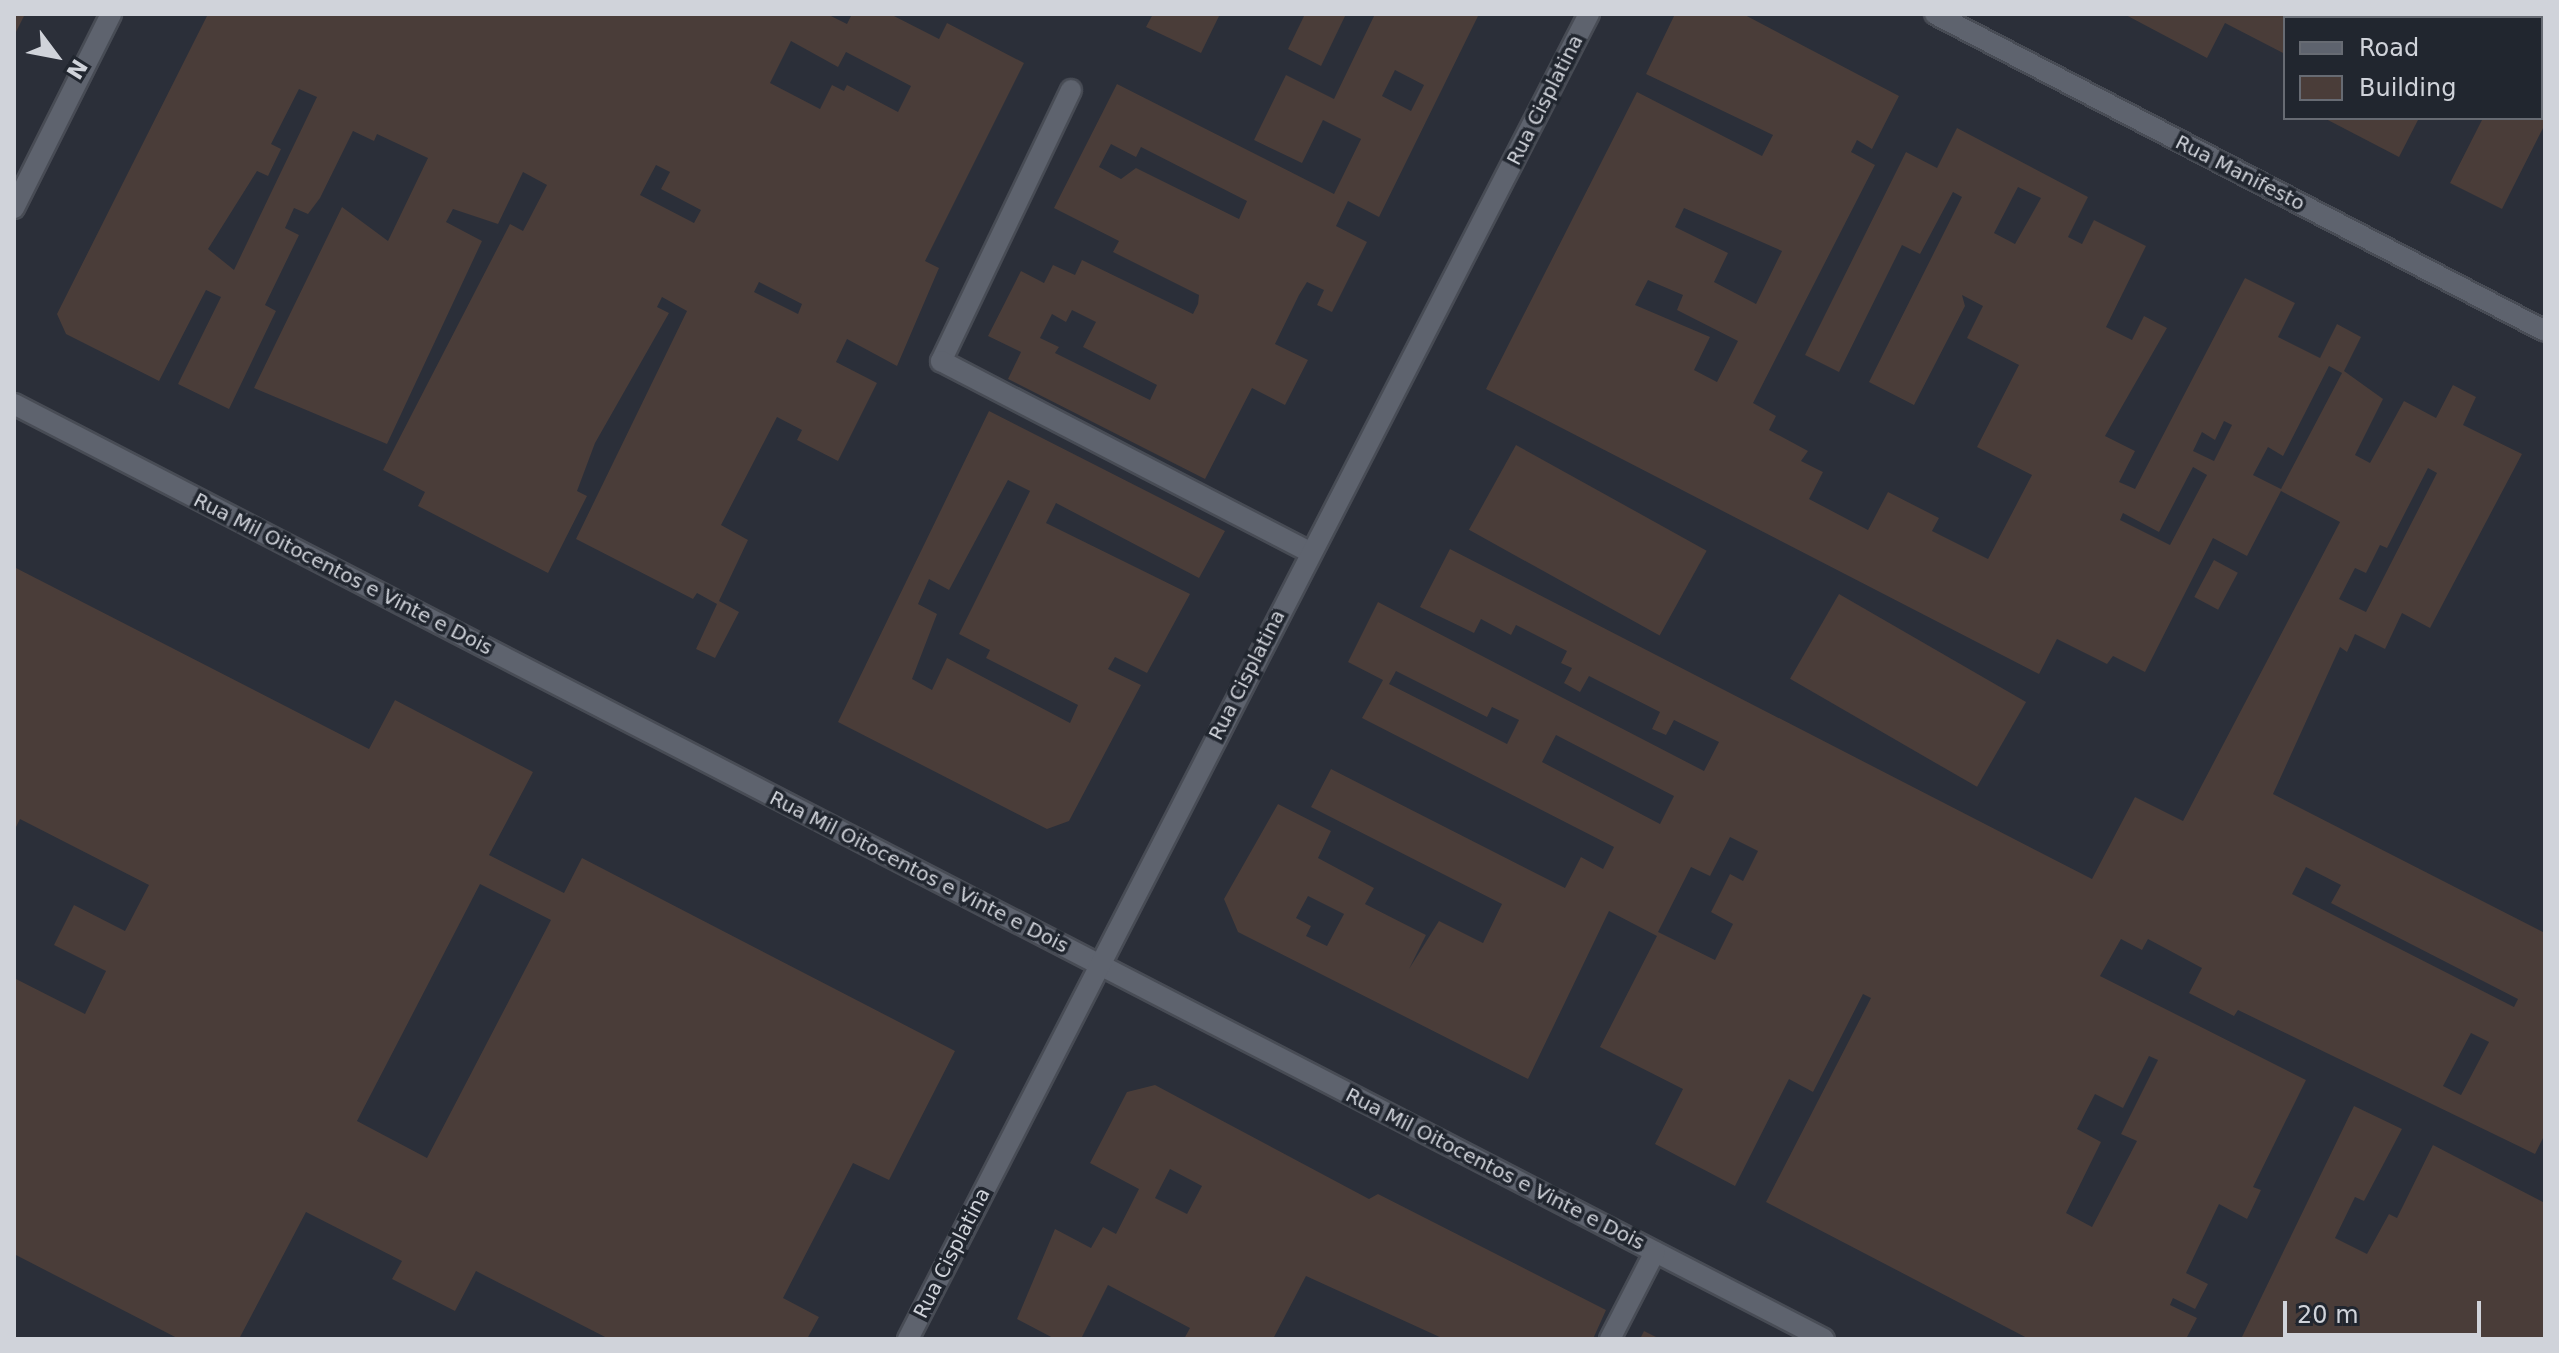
<!DOCTYPE html>
<html>
<head>
<meta charset="utf-8">
<style>
	body { margin:0 }
	#map { position:relative; width:2559px; height:1353px; overflow:hidden; background:#2b2f39; font-family:"DejaVu Sans",sans-serif }
	div>[style] { position:absolute }
	.building>* { inset:0; background:#4a3d39; transform-origin:0 0 }
	.roads { filter:drop-shadow(2px 0 #484c55) drop-shadow(-2px 0 #484c55) drop-shadow(0 2px #484c55) drop-shadow(0 -2px #484c55) }
	.street>* { height:20px; margin:-10px; padding:0 10px; transform-origin:10px; border-radius:10px; background:#5e636e }
	.secondary>* { height:20px; margin:-10px; padding:0 10px; transform-origin:10px; border-radius:10px; background:#5e636e }
	span { translate:-50% -50%; white-space:nowrap; text-align:center; line-height:1.15; -webkit-text-stroke:7px #21262f; paint-order:stroke }
	.street-label { font-size:20px; color:#d0d3da }
	.frame { position:absolute; inset:0; border:16px solid #d0d3da; pointer-events:none }
	.legend { position:absolute; left:2283px; top:16px; width:260px; height:104px; box-sizing:border-box; background:#21262f; border:2px solid #676b73; margin:0; padding:10px 14px; list-style:none; font-size:24px; color:#d0d3da }
	.legend li { display:flex; align-items:center; gap:16px; height:40px }
	.legend b { width:40px; border:2px solid #676b73 }
	.north { position:absolute; left:16px; top:16px; width:80px; height:80px; -webkit-text-stroke:6px #21262f; paint-order:stroke; rotate:122deg; font-size:22px; font-weight:700; line-height:32px; text-align:center; color:#d0d3da }
	.north::after { content:''; display:block; margin:auto; width:28px; height:36px; background:#d0d3da; clip-path:polygon(50% 0,100% 100%,50% 72%,0 100%) }
	.scale { position:absolute; left:2283px; top:1301px; width:198px; height:36px; box-sizing:border-box; border:4px solid #d0d3da; border-top:0; padding-left:10px; font-size:24px; line-height:28px; white-space:nowrap; color:#d0d3da; -webkit-text-stroke:6px #21262f; paint-order:stroke }
</style>
</head>
<body>
<div id="map">
	<div class="building">
		<div style="clip-path:polygon(14px 14px,25px 14px,14px 36px)"></div>
		<div style="clip-path:polygon(evenodd,208px 14px,827px 14px,847px 24px,852px 14px,890px 14px,939px 39px,947px 23px,1024px 63px,925px 261px,939px 268px,897px 366px,847px 339px,836px 362px,877px 383px,838px 461px,797px 440px,802px 430px,777px 417px,721px 525px,748px 540px,719px 601px,739px 612px,715px 658px,696px 649px,717px 604px,697px 593px,693px 599px,576px 539px,687px 311px,662px 297px,657px 307px,669px 313px,595px 443px,577px 491px,587px 496px,548px 573px,418px 506px,425px 492px,383px 470px,510px 224px,523px 231px,547px 185px,523px 172px,498px 224px,453px 209px,446px 222px,482px 241px,387px 444px,254px 388px,342px 207px,388px 241px,428px 158px,377px 134px,374px 141px,353px 131px,320px 198px,308px 214px,294px 208px,285px 228px,299px 235px,265px 305px,276px 311px,229px 409px,178px 384px,221px 297px,206px 290px,159px 381px,66px 334px,57px 314px,208px 14px,791px 41px,838px 67px,846px 52px,911px 86px,898px 112px,847px 85px,844px 91px,832px 85px,820px 109px,770px 83px,791px 41px,208px 14px,299px 89px,317px 97px,234px 270px,208px 249px,257px 171px,268px 176px,281px 149px,271px 144px,299px 89px,208px 14px,656px 165px,670px 172px,661px 189px,701px 210px,694px 223px,640px 195px,656px 165px,208px 14px,759px 282px,802px 304px,798px 314px,754px 292px,759px 282px)"></div>
		<div style="clip-path:polygon(1153px 14px,1220px 14px,1201px 53px,1146px 27px)"></div>
		<div style="clip-path:polygon(1305px 14px,1346px 14px,1321px 66px,1288px 49px)"></div>
		<div style="clip-path:polygon(evenodd,1375px 14px,1479px 14px,1379px 217px,1348px 201px,1336px 226px,1367px 242px,1332px 312px,1317px 305px,1324px 290px,1307px 282px,1299px 295px,1275px 344px,1308px 360px,1285px 405px,1252px 388px,1205px 479px,1008px 379px,1021px 352px,988px 336px,1021px 271px,1044px 283px,1053px 265px,1075px 275px,1082px 260px,1193px 314px,1198px 304px,1199px 295px,1113px 252px,1119px 241px,1054px 208px,1117px 84px,1334px 194px,1361px 139px,1323px 120px,1302px 163px,1254px 140px,1286px 75px,1334px 99px,1375px 14px,1395px 70px,1424px 85px,1411px 111px,1382px 96px,1395px 70px,1375px 14px,1111px 144px,1136px 157px,1141px 147px,1247px 201px,1239px 219px,1136px 168px,1121px 179px,1099px 167px,1111px 144px,1375px 14px,1072px 310px,1096px 322px,1083px 347px,1157px 385px,1150px 400px,1055px 353px,1059px 347px,1040px 338px,1052px 314px,1066px 322px,1072px 310px)"></div>
		<div style="clip-path:polygon(evenodd,1675px 14px,1743px 14px,1899px 96px,1872px 149px,1857px 140px,1851px 152px,1875px 165px,1753px 403px,1776px 416px,1769px 430px,1808px 451px,1801px 461px,1823px 472px,1809px 499px,1868px 530px,1888px 492px,1939px 518px,1932px 531px,1988px 559px,2032px 475px,1977px 447px,2019px 365px,1967px 338px,1983px 306px,1962px 295px,1965px 306px,1914px 405px,1869px 382px,1962px 197px,1953px 192px,1920px 254px,1902px 245px,1839px 372px,1805px 355px,1906px 152px,1937px 168px,1957px 128px,2088px 197px,2068px 237px,2082px 244px,2094px 220px,2146px 246px,2106px 327px,2132px 340px,2144px 316px,2167px 328px,2105px 436px,2135px 451px,2119px 482px,2135px 489px,2245px 278px,2295px 303px,2278px 337px,2320px 358px,2337px 324px,2361px 337px,2344px 371px,2383px 399px,2355px 455px,2370px 463px,2404px 401px,2436px 418px,2453px 385px,2476px 397px,2463px 425px,2522px 454px,2430px 628px,2402px 613px,2385px 649px,2355px 634px,2347px 652px,2340px 647px,2273px 794px,2545px 933px,2545px 1134px,2535px 1154px,2238px 1010px,2234px 1016px,2189px 993px,2202px 968px,2148px 939px,2142px 950px,2121px 939px,2100px 976px,2306px 1080px,2253px 1187px,2261px 1190px,2247px 1219px,2219px 1204px,2186px 1273px,2208px 1284px,2195px 1309px,2173px 1298px,2170px 1305px,2197px 1318px,2186px 1339px,2029px 1339px,1766px 1202px,1871px 998px,1863px 994px,1813px 1092px,1789px 1079px,1735px 1186px,1655px 1144px,1683px 1089px,1600px 1047px,1657px 936px,1609px 911px,1528px 1079px,1238px 932px,1224px 899px,1278px 804px,1331px 831px,1318px 858px,1374px 888px,1365px 904px,1426px 935px,1409px 969px,1439px 921px,1483px 943px,1502px 904px,1311px 807px,1331px 769px,1565px 888px,1581px 857px,1603px 869px,1614px 847px,1362px 718px,1383px 680px,1348px 662px,1378px 602px,1704px 771px,1719px 742px,1674px 720px,1666px 735px,1652px 729px,1660px 712px,1589px 676px,1580px 692px,1564px 683px,1572px 668px,1561px 663px,1567px 651px,1516px 625px,1511px 635px,1481px 619px,1474px 633px,1420px 607px,1450px 549px,2092px 879px,2135px 797px,2183px 821px,2340px 522px,2281px 491px,2247px 556px,2213px 538px,2145px 672px,2113px 656px,2107px 664px,2057px 639px,2039px 674px,1486px 389px,1637px 92px,1762px 156px,1773px 135px,1646px 74px,1675px 14px,2018px 187px,2041px 198px,2015px 244px,1994px 233px,2018px 187px,1675px 14px,1684px 208px,1782px 251px,1756px 304px,1714px 282px,1728px 253px,1675px 227px,1684px 208px,1675px 14px,1648px 280px,1683px 295px,1677px 310px,1738px 341px,1717px 382px,1694px 370px,1710px 337px,1635px 305px,1648px 280px,1675px 14px,2329px 366px,2342px 373px,2281px 489px,2253px 475px,2268px 447px,2283px 456px,2329px 366px,1675px 14px,2224px 421px,2232px 425px,2214px 461px,2193px 451px,2202px 432px,2215px 440px,2224px 421px,1675px 14px,2193px 467px,2207px 475px,2170px 545px,2120px 520px,2123px 513px,2159px 532px,2193px 467px,1675px 14px,2428px 468px,2437px 473px,2366px 612px,2339px 599px,2355px 568px,2366px 573px,2380px 545px,2387px 548px,2428px 468px,1675px 14px,1396px 671px,1487px 717px,1492px 707px,1519px 720px,1507px 744px,1389px 684px,1396px 671px,1675px 14px,1556px 735px,1674px 796px,1660px 824px,1542px 762px,1556px 735px,1675px 14px,1730px 837px,1758px 851px,1743px 881px,1730px 874px,1711px 912px,1733px 924px,1715px 960px,1658px 932px,1691px 867px,1710px 876px,1730px 837px,1675px 14px,2306px 867px,2341px 885px,2331px 903px,2518px 999px,2514px 1007px,2292px 894px,2306px 867px,1675px 14px,1308px 896px,1344px 914px,1327px 946px,1306px 936px,1311px 926px,1296px 918px,1308px 896px,1675px 14px,2471px 1033px,2489px 1042px,2461px 1095px,2443px 1086px,2471px 1033px,1675px 14px,2149px 1056px,2158px 1060px,2121px 1134px,2137px 1141px,2092px 1227px,2066px 1213px,2101px 1142px,2077px 1129px,2095px 1094px,2123px 1108px,2149px 1056px)"></div>
		<div style="clip-path:polygon(2124px 14px,2322px 14px,2285px 18px,2285px 54px,2225px 23px,2207px 58px)"></div>
		<div style="clip-path:polygon(2387px 14px,2491px 14px,2385px 18px)"></div>
		<div style="clip-path:polygon(2536px 14px,2545px 14px,2541px 68px,2541px 18px)"></div>
		<div style="clip-path:polygon(2541px 79px,2545px 124px,2502px 209px,2450px 183px,2483px 118px,2541px 118px)"></div>
		<div style="clip-path:polygon(2324px 118px,2419px 118px,2399px 157px)"></div>
		<div style="clip-path:polygon(evenodd,989px 411px,1225px 531px,1199px 578px,1056px 503px,1046px 523px,1190px 594px,1147px 673px,1115px 657px,1108px 669px,1141px 685px,1069px 821px,1047px 829px,838px 722px,989px 411px,1008px 480px,1030px 491px,959px 634px,990px 650px,986px 658px,1078px 705px,1070px 723px,947px 658px,932px 690px,912px 679px,937px 614px,918px 604px,929px 579px,949px 590px,1008px 480px)"></div>
		<div style="left:1516px;top:445px;width:218px;height:97px;rotate:29deg"></div>
		<div style="left:2214px;top:560px;width:27px;height:42px;rotate:28deg"></div>
		<div style="clip-path:polygon(evenodd,14px 567px,369px 749px,395px 700px,533px 772px,489px 855px,564px 893px,582px 858px,955px 1051px,889px 1180px,853px 1163px,783px 1298px,819px 1317px,807px 1339px,609px 1339px,476px 1271px,455px 1311px,392px 1279px,402px 1261px,306px 1212px,239px 1339px,179px 1339px,14px 1254px,14px 978px,85px 1014px,106px 971px,54px 945px,74px 905px,125px 931px,149px 885px,20px 819px,14px 831px,14px 567px,480px 884px,551px 920px,427px 1158px,357px 1121px,480px 884px)"></div>
		<div style="left:1839px;top:594px;width:216px;height:98px;rotate:30deg"></div>
		<div style="clip-path:polygon(evenodd,1155px 1085px,1369px 1199px,1378px 1194px,1606px 1310px,1593px 1339px,1444px 1339px,1306px 1276px,1273px 1339px,1184px 1339px,1190px 1328px,1108px 1285px,1081px 1339px,1055px 1339px,1017px 1319px,1055px 1229px,1091px 1248px,1103px 1227px,1116px 1234px,1139px 1189px,1090px 1163px,1127px 1092px,1155px 1085px,1170px 1169px,1202px 1186px,1187px 1214px,1155px 1198px,1170px 1169px)"></div>
		<div style="clip-path:polygon(2354px 1106px,2402px 1129px,2364px 1201px,2355px 1197px,2335px 1238px,2367px 1254px,2389px 1214px,2397px 1218px,2433px 1145px,2545px 1203px,2545px 1339px,2241px 1339px)"></div>
		<div style="clip-path:polygon(1644px 1331px,1660px 1339px,1640px 1339px)"></div>
	</div>
	<div class="roads">
		<div class="street">
			<div style="left:1071px;top:90px;width:301px;rotate:115.6deg"></div>
			<div style="left:941px;top:361px;width:416px;rotate:27.4deg"></div>
			<div style="left:14px;top:404px;width:2037px;rotate:27.32deg"></div>
			<div style="left:908px;top:1339px;width:1490px;rotate:-62.8deg"></div>
			<div style="left:1610px;top:1339px;width:98px;rotate:-62.7deg"></div>
		</div>
		<div class="secondary">
			<div style="left:1935px;top:14px;width:687px;rotate:27.46deg"></div>
			<div style="left:14px;top:208px;width:217px;rotate:-63.4deg"></div>
		</div>
	</div>
	<div class="street-label">
		<span style="left:1545px;top:100px;rotate:-63deg">Rua Cisplatina</span>
		<span style="left:2240px;top:173px;rotate:27deg">Rua Manifesto</span>
		<span style="left:343px;top:574px;rotate:27deg">Rua Mil Oitocentos e Vinte e Dois</span>
		<span style="left:1247px;top:675px;rotate:-63deg">Rua Cisplatina</span>
		<span style="left:919px;top:872px;rotate:27deg">Rua Mil Oitocentos e Vinte e Dois</span>
		<span style="left:1495px;top:1169px;rotate:27deg">Rua Mil Oitocentos e Vinte e Dois</span>
		<span style="left:952px;top:1253px;rotate:-63deg">Rua Cisplatina</span>
	</div>
	<div class="frame"></div>
	<ul class="legend">
	<li><b style="height:10px;background:#5e636e"></b>Road</li>
	<li><b style="height:22px;background:#4a3d39"></b>Building</li>
	</ul>
	<div class="north">N</div>
	<div class="scale">20 m</div>
</div>
</body>
</html>
